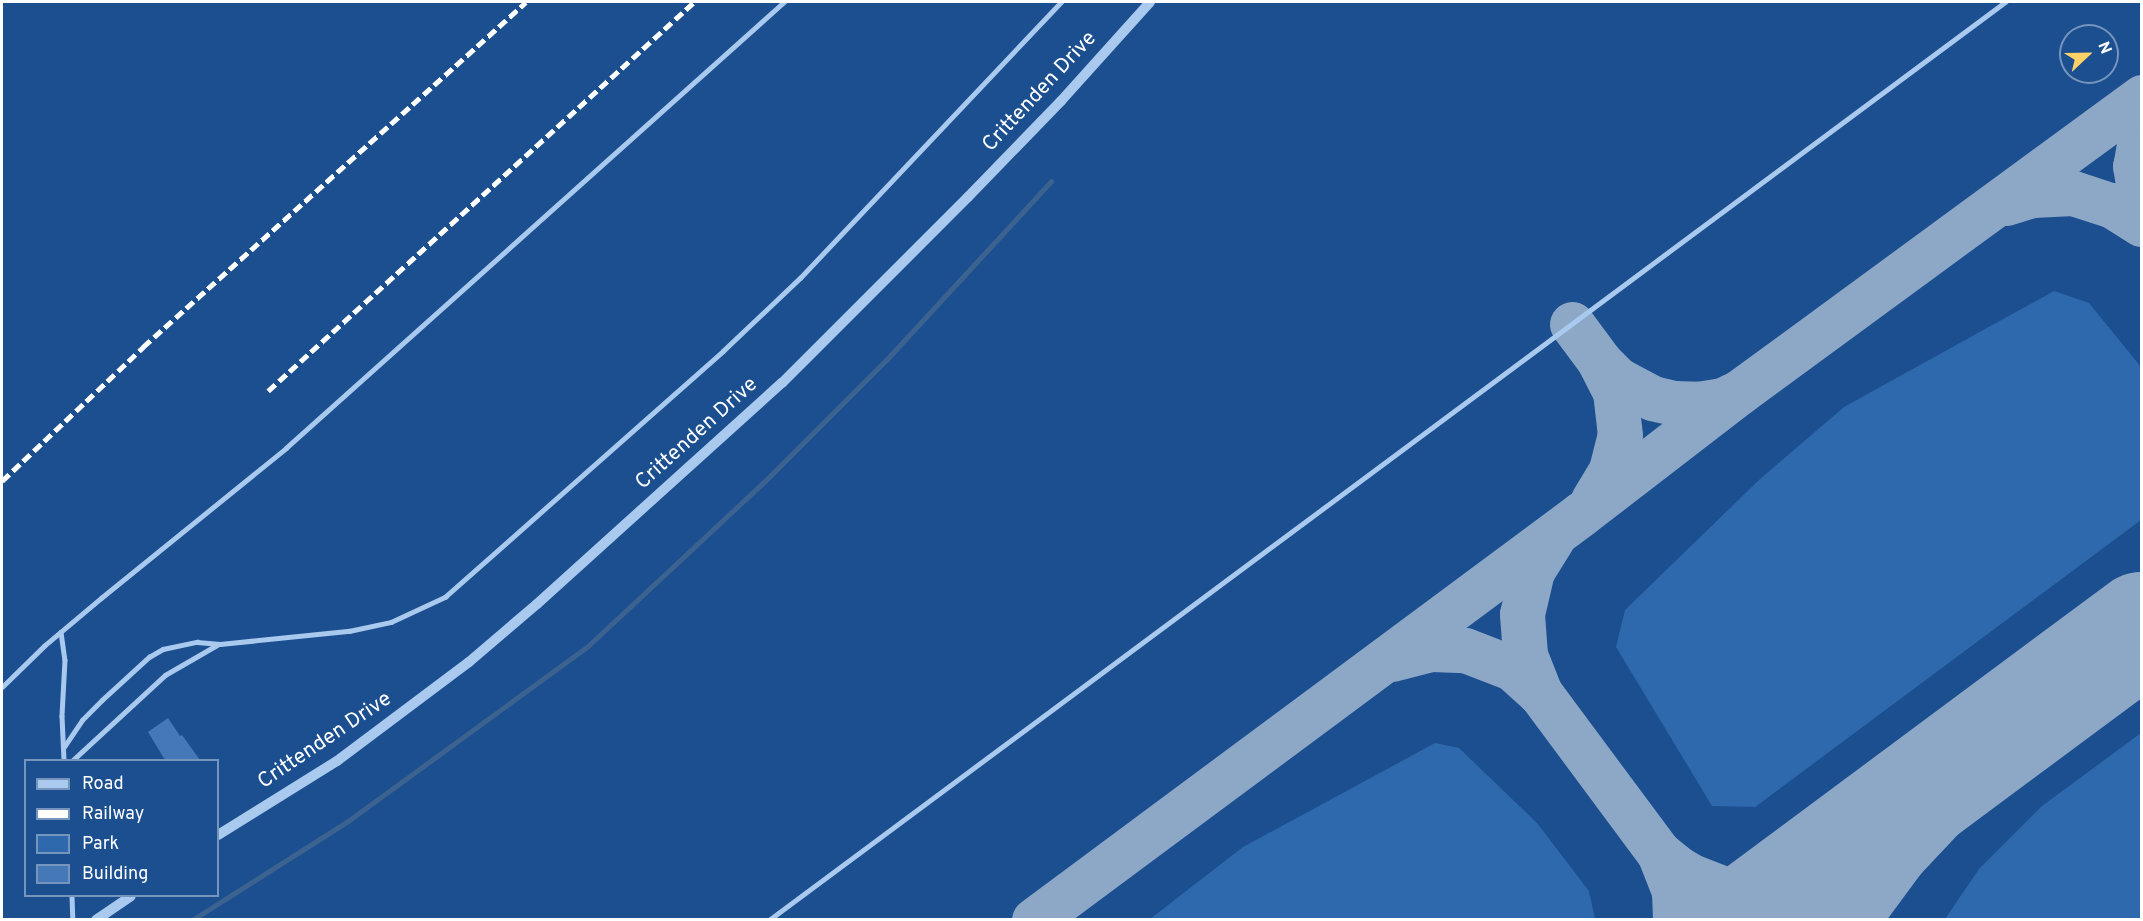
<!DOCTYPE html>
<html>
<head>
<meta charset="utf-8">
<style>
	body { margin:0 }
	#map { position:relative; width:2143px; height:921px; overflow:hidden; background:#1b4f8f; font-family:Overpass,sans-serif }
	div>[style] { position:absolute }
	.green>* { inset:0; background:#2e69ad }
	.stream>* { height:5px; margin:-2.5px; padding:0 2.5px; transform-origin:2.5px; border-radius:2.5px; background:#3c6290 }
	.taxiway>* { height:45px; margin:-22.5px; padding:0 22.5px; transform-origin:22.5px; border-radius:22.5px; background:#8da7c7 }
	.runway>* { height:112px; margin:-56px; padding:0 56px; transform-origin:56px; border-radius:56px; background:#8da7c7 }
	.building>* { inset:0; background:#4478b7 }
	.service>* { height:4.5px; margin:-2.25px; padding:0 2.25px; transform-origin:2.25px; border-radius:2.25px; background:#a9c9ee }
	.tertiary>* { height:10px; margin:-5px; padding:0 5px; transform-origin:5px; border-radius:5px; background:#a9c9ee }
	.rail>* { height:4.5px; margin-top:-2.25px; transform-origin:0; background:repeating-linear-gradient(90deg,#fff 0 10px,transparent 0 14.5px) }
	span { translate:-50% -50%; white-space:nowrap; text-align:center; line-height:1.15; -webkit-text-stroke:6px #1b4f8f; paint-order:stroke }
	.street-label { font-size:21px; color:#fff }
	.frame { position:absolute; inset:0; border:3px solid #fff; pointer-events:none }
	.legend { position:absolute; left:24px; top:759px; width:195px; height:138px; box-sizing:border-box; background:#1b4f8f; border:2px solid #7695bc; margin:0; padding:8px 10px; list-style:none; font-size:18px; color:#fff }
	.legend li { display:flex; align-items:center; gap:12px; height:30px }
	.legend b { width:30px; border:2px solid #7695bc }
	.north { position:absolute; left:2059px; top:24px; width:60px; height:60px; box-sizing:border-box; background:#1b4f8f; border:2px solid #7695bc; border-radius:50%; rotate:68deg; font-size:16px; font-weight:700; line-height:24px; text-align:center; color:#fff }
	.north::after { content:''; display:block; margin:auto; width:21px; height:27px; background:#ffd166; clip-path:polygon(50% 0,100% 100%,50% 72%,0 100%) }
</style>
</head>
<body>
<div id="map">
	<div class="green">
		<div style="clip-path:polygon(2054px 291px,2089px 303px,2141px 367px,2141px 520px,1755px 807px,1712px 806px,1616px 647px,1625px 610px,1760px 479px,1844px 407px)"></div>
		<div style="clip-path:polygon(2141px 733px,2141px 919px,1945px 919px,1979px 869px,2042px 806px)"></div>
		<div style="clip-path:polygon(1435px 743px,1459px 748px,1537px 823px,1589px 891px,1595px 919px,1150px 919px,1243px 847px)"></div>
	</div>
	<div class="stream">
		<div style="left:192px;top:920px;width:185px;rotate:-32.4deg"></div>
		<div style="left:348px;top:821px;width:298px;rotate:-36.1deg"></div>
		<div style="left:589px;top:645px;width:249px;rotate:-43deg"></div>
		<div style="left:771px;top:475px;width:164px;rotate:-45deg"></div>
		<div style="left:887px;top:359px;width:242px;rotate:-47.3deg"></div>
	</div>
	<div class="taxiway">
		<div style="left:2142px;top:128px;width:39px;rotate:100deg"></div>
		<div style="left:2135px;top:166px;width:42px;rotate:80.3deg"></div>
		<div style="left:2006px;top:203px;width:27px;rotate:-17deg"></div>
		<div style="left:2032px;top:195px;width:41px;rotate:-2.8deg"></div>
		<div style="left:2073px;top:193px;width:40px;rotate:18deg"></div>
		<div style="left:2111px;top:205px;width:36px;rotate:32deg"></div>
		<div style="left:1572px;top:324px;width:49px;rotate:53.4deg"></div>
		<div style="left:1601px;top:363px;width:23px;rotate:45deg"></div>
		<div style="left:1617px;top:379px;width:40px;rotate:28deg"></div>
		<div style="left:1652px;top:398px;width:23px;rotate:13deg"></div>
		<div style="left:1674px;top:403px;width:24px;rotate:2deg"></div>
		<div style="left:1698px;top:404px;width:25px;rotate:-9deg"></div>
		<div style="left:1723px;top:400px;width:11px;rotate:-27deg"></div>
		<div style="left:1593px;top:500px;width:35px;rotate:-59deg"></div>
		<div style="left:1611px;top:470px;width:36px;rotate:-76deg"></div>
		<div style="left:1620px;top:435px;width:43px;rotate:-96.6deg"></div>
		<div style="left:1615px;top:392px;width:34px;rotate:-117deg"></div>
		<div style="left:1392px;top:659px;width:40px;rotate:-14.4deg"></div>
		<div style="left:1431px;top:649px;width:34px;rotate:2deg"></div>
		<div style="left:1465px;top:650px;width:50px;rotate:21deg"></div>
		<div style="left:1512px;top:668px;width:38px;rotate:42deg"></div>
		<div style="left:1540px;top:693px;width:41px;rotate:-111.5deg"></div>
		<div style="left:1525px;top:655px;width:41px;rotate:-94.2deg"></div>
		<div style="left:1522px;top:614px;width:44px;rotate:-76.9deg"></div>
		<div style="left:1532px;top:571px;width:38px;rotate:-58deg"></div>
		<div style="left:1540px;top:693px;width:199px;rotate:53.4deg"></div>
		<div style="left:1659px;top:853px;width:22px;rotate:39deg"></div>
		<div style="left:1676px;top:867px;width:17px;rotate:31deg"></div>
		<div style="left:1691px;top:876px;width:36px;rotate:21deg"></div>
		<div style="left:1725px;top:889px;width:40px;rotate:-1.4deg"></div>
		<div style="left:1765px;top:888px;width:28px;rotate:-13deg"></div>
		<div style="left:1792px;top:882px;width:23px;rotate:-25deg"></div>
		<div style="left:1659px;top:853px;width:41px;rotate:68.5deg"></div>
		<div style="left:1674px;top:891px;width:29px;rotate:88deg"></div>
		<div style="left:1034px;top:920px;width:681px;rotate:-36.58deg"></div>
		<div style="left:1581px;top:514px;width:198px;rotate:-37.6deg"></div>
		<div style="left:1738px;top:393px;width:501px;rotate:-36.23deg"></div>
		<div style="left:1858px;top:920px;width:76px;rotate:-53.6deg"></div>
		<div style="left:1903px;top:859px;width:117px;rotate:-46.7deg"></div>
		<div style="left:1983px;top:774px;width:70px;rotate:-42.1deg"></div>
		<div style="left:2035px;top:727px;width:137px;rotate:-38.8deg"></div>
	</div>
	<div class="runway">
		<div style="left:1749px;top:920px;width:490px;rotate:-36.6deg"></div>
	</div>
	<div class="building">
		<div style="clip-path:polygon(168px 718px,180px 736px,182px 735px,200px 760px,165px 760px,148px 732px)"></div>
	</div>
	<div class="service">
		<div style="left:61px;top:632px;width:28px;rotate:82deg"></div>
		<div style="left:65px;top:660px;width:56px;rotate:93.1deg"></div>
		<div style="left:62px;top:716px;width:44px;rotate:87.4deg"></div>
		<div style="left:2px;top:687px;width:59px;rotate:-44.3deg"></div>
		<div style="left:44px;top:646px;width:75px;rotate:-40.1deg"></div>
		<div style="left:101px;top:598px;width:238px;rotate:-39deg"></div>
		<div style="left:286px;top:448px;width:669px;rotate:-41.85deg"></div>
		<div style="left:64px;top:747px;width:32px;rotate:-56deg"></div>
		<div style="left:82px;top:720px;width:28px;rotate:-45deg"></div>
		<div style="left:102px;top:700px;width:64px;rotate:-42.5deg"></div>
		<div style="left:149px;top:657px;width:16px;rotate:-30deg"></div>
		<div style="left:163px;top:649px;width:35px;rotate:-12deg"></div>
		<div style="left:197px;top:642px;width:23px;rotate:5deg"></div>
		<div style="left:220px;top:644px;width:130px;rotate:-5.8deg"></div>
		<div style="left:349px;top:631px;width:43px;rotate:-12.1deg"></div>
		<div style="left:391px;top:622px;width:60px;rotate:-24.8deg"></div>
		<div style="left:445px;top:597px;width:371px;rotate:-41.5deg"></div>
		<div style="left:723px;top:351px;width:106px;rotate:-43.5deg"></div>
		<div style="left:800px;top:278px;width:380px;rotate:-46.6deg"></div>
		<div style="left:73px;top:760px;width:125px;rotate:-42.7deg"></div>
		<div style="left:165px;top:675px;width:60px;rotate:-30deg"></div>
		<div style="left:72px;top:896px;width:24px;rotate:88deg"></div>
		<div style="left:769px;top:920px;width:1540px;rotate:-36.6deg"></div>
	</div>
	<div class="tertiary">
		<div style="left:218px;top:835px;width:140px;rotate:-31.9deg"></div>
		<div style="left:337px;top:761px;width:165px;rotate:-36.9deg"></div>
		<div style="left:469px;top:662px;width:89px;rotate:-40.5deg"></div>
		<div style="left:537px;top:604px;width:330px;rotate:-42.1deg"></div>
		<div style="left:782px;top:383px;width:263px;rotate:-45deg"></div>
		<div style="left:968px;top:197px;width:134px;rotate:-45.9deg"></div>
		<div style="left:1061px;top:101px;width:133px;rotate:-48deg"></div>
		<div style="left:96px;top:920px;width:42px;rotate:-34.4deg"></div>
	</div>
	<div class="rail">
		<div style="left:268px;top:391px;width:577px;rotate:-42.4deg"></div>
		<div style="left:2px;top:481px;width:195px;rotate:-43.5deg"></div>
		<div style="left:143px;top:347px;width:515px;rotate:-42.01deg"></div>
	</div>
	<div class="street-label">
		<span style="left:1040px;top:92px;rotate:-47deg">Crittenden Drive</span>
		<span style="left:697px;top:434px;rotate:-42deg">Crittenden Drive</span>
		<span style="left:325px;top:741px;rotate:-34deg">Crittenden Drive</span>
	</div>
	<div class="frame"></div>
	<ul class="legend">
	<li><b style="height:8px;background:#a9c9ee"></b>Road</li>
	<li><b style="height:8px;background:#fff"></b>Railway</li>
	<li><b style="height:16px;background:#2e69ad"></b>Park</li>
	<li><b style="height:16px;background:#4478b7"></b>Building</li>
	</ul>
	<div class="north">N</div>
</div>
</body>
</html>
